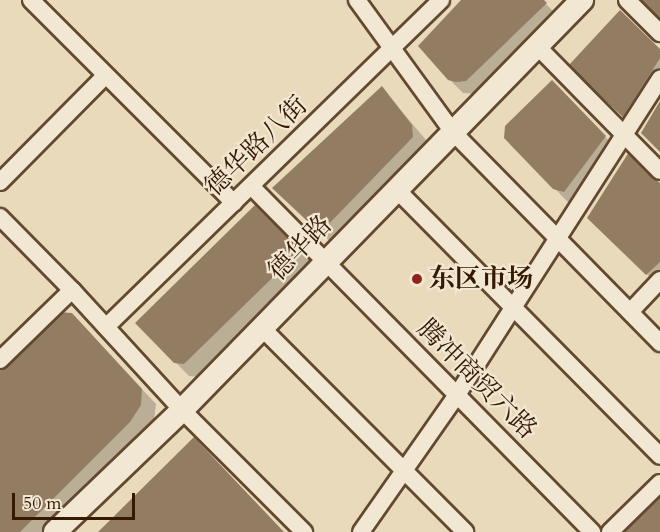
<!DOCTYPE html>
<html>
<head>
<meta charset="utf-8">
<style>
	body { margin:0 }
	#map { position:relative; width:660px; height:532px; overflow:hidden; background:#eadabc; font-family:Cardo,"Noto Serif SC",serif }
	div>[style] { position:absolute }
	.shadow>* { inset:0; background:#0003 }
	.building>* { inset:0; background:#937d62 }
	.roads { filter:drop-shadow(2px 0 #62492f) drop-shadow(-2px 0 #62492f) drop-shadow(0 2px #62492f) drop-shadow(0 -2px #62492f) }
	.street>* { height:16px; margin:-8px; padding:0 8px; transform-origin:8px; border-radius:8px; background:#f1e7d3 }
	.secondary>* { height:22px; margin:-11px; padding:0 11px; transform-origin:11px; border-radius:11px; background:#f1e7d3 }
	.dots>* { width:16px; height:16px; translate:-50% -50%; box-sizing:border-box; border:3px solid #f1e7d3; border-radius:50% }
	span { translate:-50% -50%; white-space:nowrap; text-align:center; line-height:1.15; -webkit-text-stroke:4.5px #f1e7d3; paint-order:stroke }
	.street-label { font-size:26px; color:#351900 }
	.poi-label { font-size:26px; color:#351900; font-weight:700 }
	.left { translate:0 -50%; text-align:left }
	.scale { position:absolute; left:12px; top:493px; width:123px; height:27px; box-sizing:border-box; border:3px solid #351900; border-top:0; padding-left:8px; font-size:18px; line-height:21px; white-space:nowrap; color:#351900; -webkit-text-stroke:4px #f1e7d3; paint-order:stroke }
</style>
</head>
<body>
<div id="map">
	<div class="shadow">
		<div style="clip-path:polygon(463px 0,542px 0,560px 18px,480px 94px,463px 93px,449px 79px)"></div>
		<div style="clip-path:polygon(660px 51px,660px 94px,638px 130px,584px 79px)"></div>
		<div style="clip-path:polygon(552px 82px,619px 151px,578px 206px,568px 202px,554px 188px)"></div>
		<div style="clip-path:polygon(382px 88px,426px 140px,426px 151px,335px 246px,288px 202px)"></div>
		<div style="clip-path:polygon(660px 185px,660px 287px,603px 231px)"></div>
		<div style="clip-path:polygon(258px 204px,315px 263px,199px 377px,189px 376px,137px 323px)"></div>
		<div style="clip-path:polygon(85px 329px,156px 404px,154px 419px,143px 436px,47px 532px,0 532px,0 371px)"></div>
	</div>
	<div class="building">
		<div style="clip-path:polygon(461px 0,544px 0,547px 3px,466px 81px,456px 82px,448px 80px,418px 46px)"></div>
		<div style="clip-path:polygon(641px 0,660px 0,660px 19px)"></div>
		<div style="clip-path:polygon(620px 10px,660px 49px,660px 58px,623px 117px,568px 66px)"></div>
		<div style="clip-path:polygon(552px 80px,606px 136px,564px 192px,553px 189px,504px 138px,505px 126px)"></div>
		<div style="clip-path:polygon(382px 86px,412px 125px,413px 137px,320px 233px,272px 188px)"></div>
		<div style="clip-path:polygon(660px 101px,660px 152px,641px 133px)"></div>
		<div style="clip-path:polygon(629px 152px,660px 183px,660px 262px,646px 275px,587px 218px)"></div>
		<div style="clip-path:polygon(258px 202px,303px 248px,184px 364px,174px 363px,135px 323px)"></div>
		<div style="clip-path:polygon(59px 312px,72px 313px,142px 389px,141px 405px,130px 422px,20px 532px,0 532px,0 369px)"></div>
		<div style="clip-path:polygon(194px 437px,284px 532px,98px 532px)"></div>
		<div style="clip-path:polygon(660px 494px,660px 532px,621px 532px)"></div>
	</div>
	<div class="roads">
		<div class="street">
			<div style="left:31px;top:0;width:287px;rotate:45deg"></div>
			<div style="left:357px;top:0;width:163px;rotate:54deg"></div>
			<div style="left:453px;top:132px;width:296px;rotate:45.5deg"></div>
			<div style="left:627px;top:0;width:47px;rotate:45deg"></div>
			<div style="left:537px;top:46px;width:175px;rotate:45.5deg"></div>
			<div style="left:0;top:182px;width:149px;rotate:-45.3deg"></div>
			<div style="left:251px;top:186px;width:486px;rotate:45.4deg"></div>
			<div style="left:397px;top:190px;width:374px;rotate:45.3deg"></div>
			<div style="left:0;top:217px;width:103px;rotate:45.4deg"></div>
			<div style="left:72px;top:290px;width:163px;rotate:47.5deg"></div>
			<div style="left:182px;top:410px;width:173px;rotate:45deg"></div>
			<div style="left:630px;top:312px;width:44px;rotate:-46.8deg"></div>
			<div style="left:106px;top:327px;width:468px;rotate:-44.3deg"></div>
			<div style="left:262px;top:328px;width:288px;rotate:45.1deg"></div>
			<div style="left:0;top:360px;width:100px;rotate:-44.2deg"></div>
			<div style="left:361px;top:532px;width:167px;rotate:-55deg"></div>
			<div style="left:457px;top:395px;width:376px;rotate:-57.3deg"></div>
			<div style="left:610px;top:532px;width:70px;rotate:-44.4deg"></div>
		</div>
		<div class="secondary">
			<div style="left:55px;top:532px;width:176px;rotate:-43.8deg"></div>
			<div style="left:182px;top:410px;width:573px;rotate:-45.71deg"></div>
		</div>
	</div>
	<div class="dots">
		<div style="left:417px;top:279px;background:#8f2418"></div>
	</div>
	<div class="street-label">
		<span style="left:256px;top:146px;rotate:-44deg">德华路八街</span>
		<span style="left:300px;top:248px;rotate:-46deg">德华路</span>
		<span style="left:477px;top:379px;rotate:45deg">腾冲商贸六路</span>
	</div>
	<div class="poi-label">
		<span class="left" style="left:429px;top:279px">东区市场</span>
	</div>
	<div class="scale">50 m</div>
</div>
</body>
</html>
